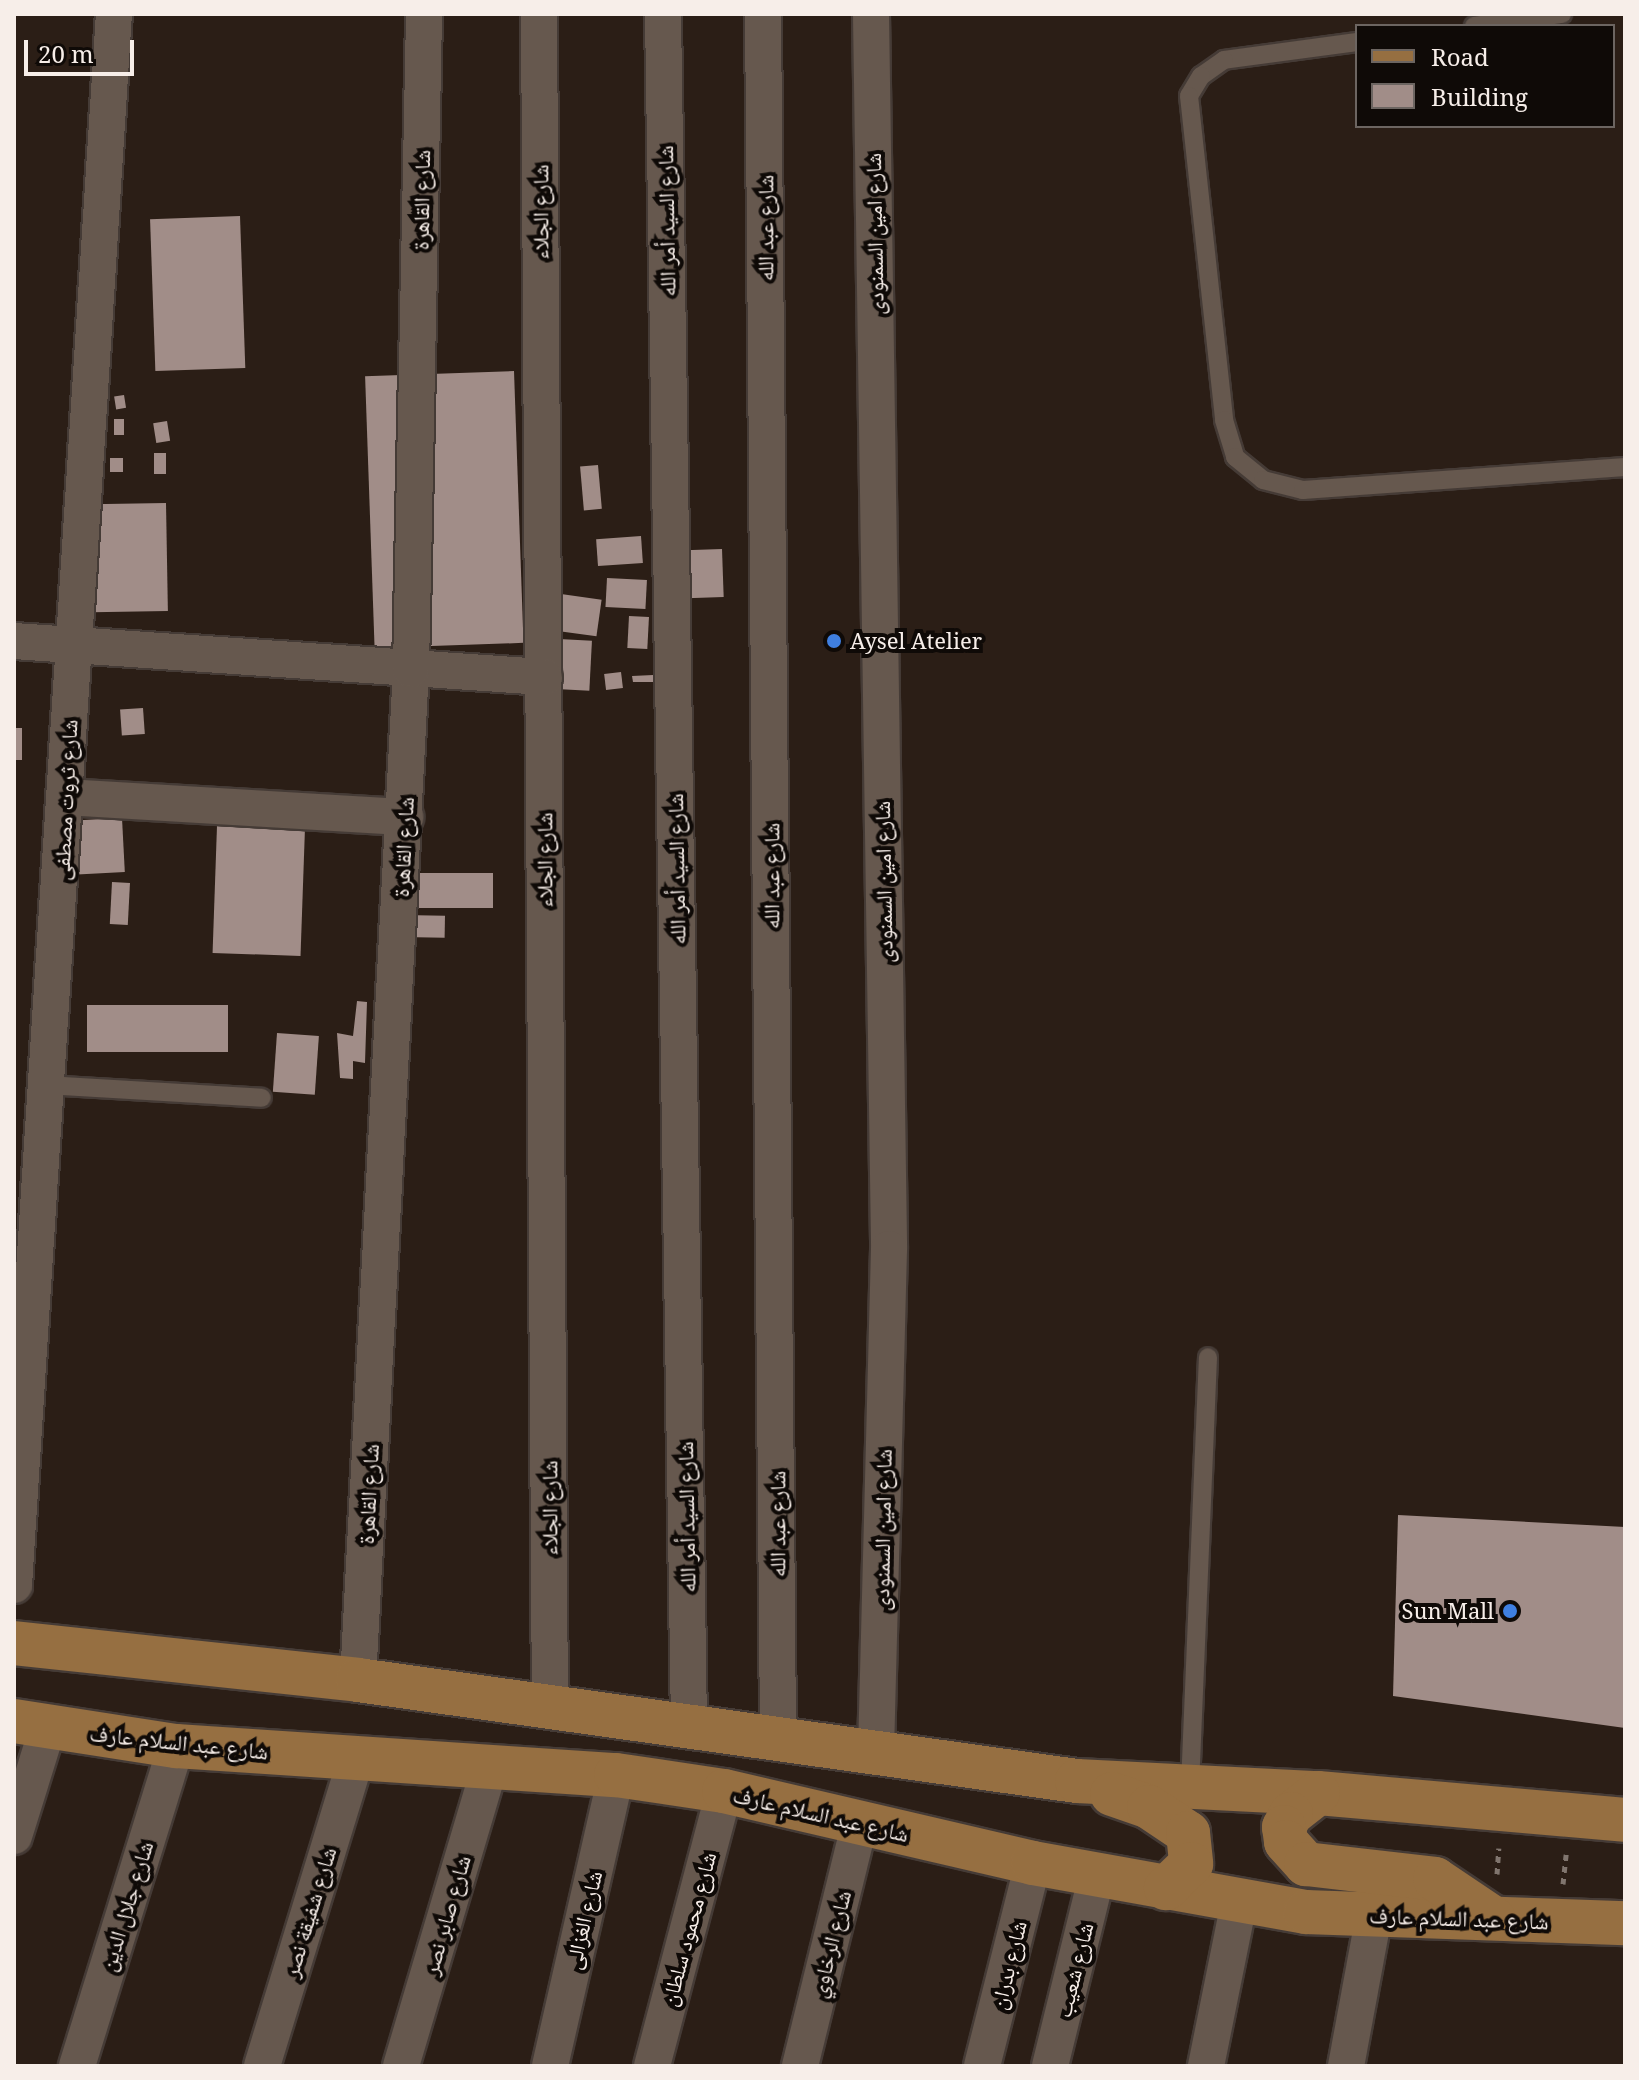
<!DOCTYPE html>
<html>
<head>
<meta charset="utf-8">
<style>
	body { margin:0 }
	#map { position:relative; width:1639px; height:2080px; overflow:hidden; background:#2b1e16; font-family:"Noto Serif","Noto Naskh Arabic",serif }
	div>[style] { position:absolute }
	.building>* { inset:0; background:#a18d88; transform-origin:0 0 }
	.path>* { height:5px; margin-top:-2.5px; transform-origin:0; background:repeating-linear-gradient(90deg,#80756e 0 6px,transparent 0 12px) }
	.roads { filter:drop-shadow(2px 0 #453b36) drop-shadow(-2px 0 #453b36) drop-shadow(0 2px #453b36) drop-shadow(0 -2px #453b36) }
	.lane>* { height:18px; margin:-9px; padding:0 9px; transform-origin:9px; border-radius:9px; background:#66584e }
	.street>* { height:36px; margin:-18px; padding:0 18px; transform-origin:18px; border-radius:18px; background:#66584e }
	.primary>* { height:44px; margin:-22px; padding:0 22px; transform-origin:22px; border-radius:22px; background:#966f41 }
	.dots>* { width:22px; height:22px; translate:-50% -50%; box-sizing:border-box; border:4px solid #0f0a07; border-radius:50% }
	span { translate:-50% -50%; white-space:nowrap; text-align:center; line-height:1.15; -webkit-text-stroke:8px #0f0a07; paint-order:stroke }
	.street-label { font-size:22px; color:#f7eee9 }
	.poi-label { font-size:22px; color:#f7eee9 }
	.left { translate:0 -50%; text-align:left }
	.right { translate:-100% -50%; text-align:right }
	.frame { position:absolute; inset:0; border:16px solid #f7eee9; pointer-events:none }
	.legend { position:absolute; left:1355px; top:24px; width:260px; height:104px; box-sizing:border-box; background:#0f0a07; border:2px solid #6c6561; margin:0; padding:10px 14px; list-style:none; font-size:24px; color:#f7eee9 }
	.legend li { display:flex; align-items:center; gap:16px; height:40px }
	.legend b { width:40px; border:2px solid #6c6561 }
	.scale { position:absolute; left:24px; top:40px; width:110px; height:36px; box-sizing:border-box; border:4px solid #f7eee9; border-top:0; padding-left:10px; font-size:24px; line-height:28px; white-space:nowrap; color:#f7eee9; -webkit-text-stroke:6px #0f0a07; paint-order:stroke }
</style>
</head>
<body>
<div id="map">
	<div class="building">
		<div style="left:240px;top:216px;width:152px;height:90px;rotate:88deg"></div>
		<div style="left:514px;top:371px;width:272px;height:149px;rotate:88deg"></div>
		<div style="left:124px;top:395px;width:13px;height:10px;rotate:81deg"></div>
		<div style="left:114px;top:419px;width:10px;height:16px"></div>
		<div style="left:167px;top:421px;width:20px;height:14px;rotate:81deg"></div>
		<div style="left:154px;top:453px;width:12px;height:21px"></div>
		<div style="left:123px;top:458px;width:14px;height:13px;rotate:90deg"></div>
		<div style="left:598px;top:465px;width:44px;height:18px;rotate:85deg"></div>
		<div style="left:166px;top:503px;width:108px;height:91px;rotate:89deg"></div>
		<div style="left:641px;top:536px;width:27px;height:45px;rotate:86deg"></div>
		<div style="left:722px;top:549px;width:48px;height:52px;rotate:88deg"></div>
		<div style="left:607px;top:578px;width:40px;height:29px;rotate:3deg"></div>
		<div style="left:561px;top:594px;width:41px;height:37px;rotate:8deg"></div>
		<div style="left:629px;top:616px;width:20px;height:32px;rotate:3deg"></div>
		<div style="left:559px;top:639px;width:33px;height:50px;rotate:3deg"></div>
		<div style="left:621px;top:672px;width:16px;height:17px;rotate:83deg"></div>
		<div style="clip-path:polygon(653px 675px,653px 682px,633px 682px,632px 676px)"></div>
		<div style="left:143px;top:708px;width:26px;height:23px;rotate:86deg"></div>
		<div style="left:14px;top:728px;width:8px;height:32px"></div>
		<div style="left:122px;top:818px;width:54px;height:62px;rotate:87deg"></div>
		<div style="left:217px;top:826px;width:88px;height:127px;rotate:2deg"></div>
		<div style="left:493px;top:873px;width:35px;height:87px;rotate:90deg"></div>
		<div style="left:112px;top:882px;width:18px;height:42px;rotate:3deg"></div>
		<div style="left:403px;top:915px;width:42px;height:22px;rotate:1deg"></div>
		<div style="clip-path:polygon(357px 1001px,367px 1002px,365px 1063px,353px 1061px,353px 1079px,340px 1078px,337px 1033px,353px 1036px)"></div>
		<div style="left:87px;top:1005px;width:141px;height:47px"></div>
		<div style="left:277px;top:1033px;width:42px;height:59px;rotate:4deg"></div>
		<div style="clip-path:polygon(1398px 1515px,1625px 1527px,1625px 1728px,1393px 1696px)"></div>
	</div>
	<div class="path">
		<div style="left:1497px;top:1874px;width:26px;rotate:-86deg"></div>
		<div style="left:1563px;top:1884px;width:30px;rotate:-84deg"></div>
	</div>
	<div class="roads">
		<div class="lane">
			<div style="left:1474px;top:26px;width:89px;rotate:-7.8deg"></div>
			<div style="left:1357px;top:42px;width:134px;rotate:172.3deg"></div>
			<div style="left:1224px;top:60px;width:28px;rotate:145deg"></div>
			<div style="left:1201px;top:76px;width:23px;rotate:121deg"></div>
			<div style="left:1189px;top:96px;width:326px;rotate:83.8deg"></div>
			<div style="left:1224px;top:420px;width:39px;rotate:73deg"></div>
			<div style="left:1235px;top:457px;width:36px;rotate:39deg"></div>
			<div style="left:1263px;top:480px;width:41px;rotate:14deg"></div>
			<div style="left:1303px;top:490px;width:323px;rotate:-4.1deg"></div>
			<div style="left:46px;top:1085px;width:216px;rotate:3.4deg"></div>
			<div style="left:1190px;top:1786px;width:429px;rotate:-87.6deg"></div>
		</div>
		<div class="street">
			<div style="left:539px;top:14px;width:1692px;rotate:89.63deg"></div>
			<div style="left:663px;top:14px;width:1711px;rotate:89.13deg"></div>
			<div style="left:763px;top:14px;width:1723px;rotate:89.5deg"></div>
			<div style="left:871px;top:14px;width:1235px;rotate:89.16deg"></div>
			<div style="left:889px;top:1249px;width:502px;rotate:91.48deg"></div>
			<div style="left:14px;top:641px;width:531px;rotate:3.89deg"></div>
			<div style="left:66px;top:797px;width:340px;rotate:3.4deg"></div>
			<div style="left:14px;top:1585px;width:1574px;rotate:-86.36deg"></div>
			<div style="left:358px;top:1680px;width:1012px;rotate:-87deg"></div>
			<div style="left:411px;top:669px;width:655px;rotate:-88.86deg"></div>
			<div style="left:14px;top:1836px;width:114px;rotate:-72.7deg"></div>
			<div style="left:77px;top:2066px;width:335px;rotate:-72.8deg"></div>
			<div style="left:262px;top:2066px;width:322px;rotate:-73deg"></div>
			<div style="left:401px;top:2066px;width:314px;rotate:-73.5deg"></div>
			<div style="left:550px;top:2066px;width:298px;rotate:-77.2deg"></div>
			<div style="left:652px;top:2066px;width:284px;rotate:-75.3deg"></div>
			<div style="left:800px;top:2066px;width:251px;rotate:-76.2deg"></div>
			<div style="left:982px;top:2066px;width:209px;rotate:-75.9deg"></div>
			<div style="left:1050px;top:2066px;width:198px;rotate:-76.2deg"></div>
			<div style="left:1206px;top:2066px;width:166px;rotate:-78.6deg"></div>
			<div style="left:1346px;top:2066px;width:154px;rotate:-79.5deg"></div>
		</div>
		<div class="primary">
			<div style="left:14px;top:1643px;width:346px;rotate:6.1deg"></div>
			<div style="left:358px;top:1680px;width:726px;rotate:8deg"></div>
			<div style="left:1077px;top:1781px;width:241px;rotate:2.9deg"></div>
			<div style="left:1318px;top:1793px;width:308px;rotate:5deg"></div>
			<div style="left:14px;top:1721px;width:164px;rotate:8.8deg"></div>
			<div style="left:176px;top:1746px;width:441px;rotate:3.8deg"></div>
			<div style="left:616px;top:1775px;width:109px;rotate:8.4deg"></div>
			<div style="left:724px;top:1791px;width:317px;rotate:13.1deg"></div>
			<div style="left:1033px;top:1863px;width:277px;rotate:10.2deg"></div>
			<div style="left:1306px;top:1912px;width:319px;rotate:2deg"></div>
			<div style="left:1318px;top:1793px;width:34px;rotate:142deg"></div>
			<div style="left:1291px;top:1814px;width:15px;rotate:118deg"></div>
			<div style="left:1284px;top:1827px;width:15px;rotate:82deg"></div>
			<div style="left:1286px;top:1842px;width:30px;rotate:48deg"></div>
			<div style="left:1306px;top:1864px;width:130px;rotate:6.6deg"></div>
			<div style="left:1435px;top:1879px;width:70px;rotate:33.9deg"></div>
			<div style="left:1112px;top:1794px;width:39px;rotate:19deg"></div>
			<div style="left:1149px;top:1807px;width:47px;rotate:33.7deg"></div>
			<div style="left:1188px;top:1833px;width:31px;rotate:84deg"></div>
			<div style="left:1191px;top:1864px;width:35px;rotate:136deg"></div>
		</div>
	</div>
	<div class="dots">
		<div style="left:834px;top:641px;background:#3f7fe0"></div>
		<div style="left:1510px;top:1611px;background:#3f7fe0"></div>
	</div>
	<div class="street-label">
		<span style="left:421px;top:200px;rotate:-89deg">شارع القاهرة</span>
		<span style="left:540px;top:212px;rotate:-90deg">شارع الجلاء</span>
		<span style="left:666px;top:221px;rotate:-91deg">شارع السيد أمر الله</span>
		<span style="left:765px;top:228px;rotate:-90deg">شارع عبد الله</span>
		<span style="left:874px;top:234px;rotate:-91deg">شارع امين السمنودى</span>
		<span style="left:65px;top:800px;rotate:-87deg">شارع ثروت مصطفى</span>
		<span style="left:403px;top:847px;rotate:-87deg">شارع القاهرة</span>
		<span style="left:544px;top:860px;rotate:-90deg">شارع الجلاء</span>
		<span style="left:676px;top:869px;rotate:-91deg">شارع السيد أمر الله</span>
		<span style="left:771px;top:876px;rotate:-90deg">شارع عبد الله</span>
		<span style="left:883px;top:882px;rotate:-91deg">شارع امين السمنودى</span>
		<span style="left:368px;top:1494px;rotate:-87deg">شارع القاهرة</span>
		<span style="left:549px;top:1508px;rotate:-90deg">شارع الجلاء</span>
		<span style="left:686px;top:1517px;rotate:-91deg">شارع السيد أمر الله</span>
		<span style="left:777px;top:1524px;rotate:-90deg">شارع عبد الله</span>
		<span style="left:882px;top:1530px;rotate:-89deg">شارع امين السمنودى</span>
		<span style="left:179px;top:1742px;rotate:6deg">شارع عبد السلام عارف</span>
		<span style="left:821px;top:1814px;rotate:13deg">شارع عبد السلام عارف</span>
		<span style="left:126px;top:1906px;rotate:-73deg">شارع جلال الدين</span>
		<span style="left:309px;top:1912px;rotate:-73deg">شارع شفيقة نصر</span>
		<span style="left:446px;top:1915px;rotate:-74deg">شارع صابر نصر</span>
		<span style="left:1459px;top:1918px;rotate:2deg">شارع عبد السلام عارف</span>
		<span style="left:583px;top:1920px;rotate:-77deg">شارع الغزالى</span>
		<span style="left:688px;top:1929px;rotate:-75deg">شارع محمود سلطان</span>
		<span style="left:830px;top:1944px;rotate:-76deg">شارع الرخاوي</span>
		<span style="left:1008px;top:1965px;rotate:-76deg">شارع بدران</span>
		<span style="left:1074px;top:1970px;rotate:-76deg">شارع شعيب</span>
	</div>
	<div class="poi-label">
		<span class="left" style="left:850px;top:641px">Aysel Atelier</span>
		<span class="right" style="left:1494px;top:1611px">Sun Mall</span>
	</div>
	<div class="frame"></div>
	<ul class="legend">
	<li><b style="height:10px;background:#966f41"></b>Road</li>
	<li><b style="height:22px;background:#a18d88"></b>Building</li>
	</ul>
	<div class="scale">20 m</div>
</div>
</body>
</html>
